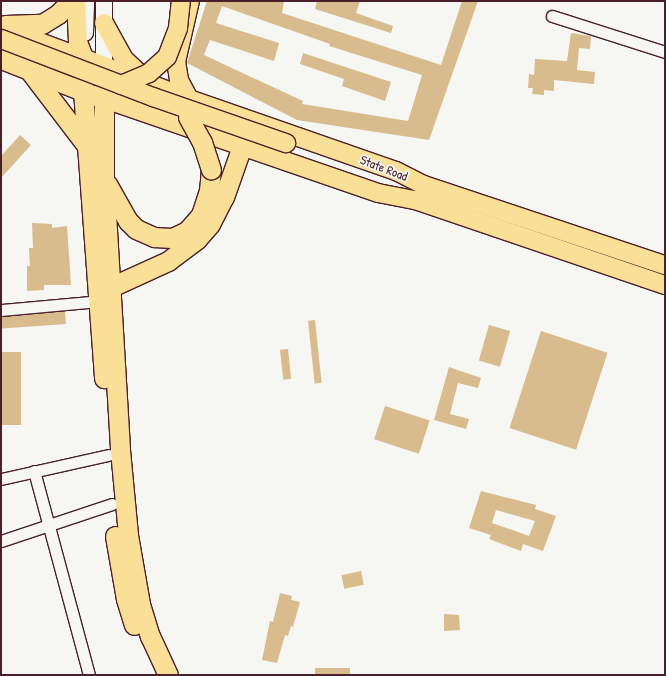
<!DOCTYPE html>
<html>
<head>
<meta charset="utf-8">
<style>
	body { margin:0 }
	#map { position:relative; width:666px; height:676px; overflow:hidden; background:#f6f6f2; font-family:"Patrick Hand",sans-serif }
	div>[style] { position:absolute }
	.building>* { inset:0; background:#d8bc8d; transform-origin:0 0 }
	.roads { filter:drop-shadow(1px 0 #4a1f2b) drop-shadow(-1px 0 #4a1f2b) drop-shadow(0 1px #4a1f2b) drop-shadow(0 -1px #4a1f2b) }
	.minor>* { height:11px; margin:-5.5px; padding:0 5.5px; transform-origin:5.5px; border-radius:5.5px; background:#f6f6f2 }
	.secondary>* { height:16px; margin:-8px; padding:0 8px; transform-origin:8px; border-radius:8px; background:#f6f6f2 }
	.primary>* { height:18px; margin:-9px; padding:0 9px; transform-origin:9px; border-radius:9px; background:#f9e096 }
	.trunk>* { height:19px; margin:-9.5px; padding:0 9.5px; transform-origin:9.5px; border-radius:9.5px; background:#f9e096 }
	.bridges { filter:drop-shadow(1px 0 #4a1f2b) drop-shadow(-1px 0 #4a1f2b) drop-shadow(0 1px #4a1f2b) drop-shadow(0 -1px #4a1f2b) }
	.primary-bridge>* { height:18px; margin:-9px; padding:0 9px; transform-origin:9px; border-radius:9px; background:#f9e096 }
	.trunk-bridge>* { height:19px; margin:-9.5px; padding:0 9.5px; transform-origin:9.5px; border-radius:9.5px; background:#f9e096 }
	span { translate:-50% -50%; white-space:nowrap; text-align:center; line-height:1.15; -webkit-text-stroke:3.5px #f6f6f2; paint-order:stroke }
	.street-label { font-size:13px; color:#4a1f2b }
	.frame { position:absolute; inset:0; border:2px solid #4a1f2b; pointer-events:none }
</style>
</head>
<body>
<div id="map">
	<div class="building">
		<div style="clip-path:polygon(evenodd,207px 1px,284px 1px,282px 13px,441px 65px,462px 1px,478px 1px,429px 140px,297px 120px,187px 63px,207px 1px,222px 6px,330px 44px,329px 46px,422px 75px,408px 121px,302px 104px,303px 101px,204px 55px,210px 40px,274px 61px,279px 43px,216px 23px,222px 6px)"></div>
		<div style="clip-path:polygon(317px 1px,360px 1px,356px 13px,393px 26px,391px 33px,315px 9px)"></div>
		<div style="clip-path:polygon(571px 33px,591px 36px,590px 49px,579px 48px,577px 70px,595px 72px,594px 84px,554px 80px,554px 91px,544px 90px,544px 95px,532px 94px,533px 88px,528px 88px,529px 74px,534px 75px,535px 59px,567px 61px)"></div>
		<div style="clip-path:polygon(303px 53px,391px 82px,385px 101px,342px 86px,344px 79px,300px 64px)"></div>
		<div style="clip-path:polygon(20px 135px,31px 145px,1px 178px,1px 156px)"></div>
		<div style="clip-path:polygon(32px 223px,52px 224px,52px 228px,67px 226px,71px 285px,44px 285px,44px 290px,27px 291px,27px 266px,30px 266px,29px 248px,33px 248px)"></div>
		<div style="left:65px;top:311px;width:13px;height:64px;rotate:86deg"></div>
		<div style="left:315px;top:320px;width:63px;height:7px;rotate:84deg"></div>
		<div style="left:489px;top:325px;width:22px;height:37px;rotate:16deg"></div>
		<div style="left:541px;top:331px;width:70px;height:102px;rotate:18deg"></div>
		<div style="left:288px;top:349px;width:30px;height:8px;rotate:84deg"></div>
		<div style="left:1px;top:352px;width:20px;height:73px"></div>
		<div style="clip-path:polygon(449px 367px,481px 378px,478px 388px,458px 383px,450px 414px,469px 419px,466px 429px,434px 420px)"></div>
		<div style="left:385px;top:406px;width:47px;height:35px;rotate:18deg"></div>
		<div style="clip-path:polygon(evenodd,481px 491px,536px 505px,535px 509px,556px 516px,543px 551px,523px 544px,521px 551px,489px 539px,491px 535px,469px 528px,481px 491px,496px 510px,535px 521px,529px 536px,492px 523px,496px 510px)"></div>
		<div style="left:361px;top:571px;width:14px;height:20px;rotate:78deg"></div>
		<div style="clip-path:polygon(280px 593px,292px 596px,291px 600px,300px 602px,293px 627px,291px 626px,288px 636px,285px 635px,277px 663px,262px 660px,270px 621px,273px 622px)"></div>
		<div style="clip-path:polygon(444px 614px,459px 615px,460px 630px,444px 631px)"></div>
		<div style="left:315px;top:668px;width:35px;height:7px"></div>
	</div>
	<div class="roads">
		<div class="minor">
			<div style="left:552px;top:16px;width:119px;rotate:17.7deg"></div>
			<div style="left:1px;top:310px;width:98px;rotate:-5.2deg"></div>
			<div style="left:34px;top:471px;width:211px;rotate:74.9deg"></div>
			<div style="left:1px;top:479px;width:110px;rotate:-12.6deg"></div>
			<div style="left:1px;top:541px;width:117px;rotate:-18.4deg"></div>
		</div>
		<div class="secondary">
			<div style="left:104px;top:1px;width:65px;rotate:90deg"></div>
			<div style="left:85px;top:33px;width:32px;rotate:-88deg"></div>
		</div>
		<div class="primary">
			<div style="left:76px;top:1px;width:41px;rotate:87.2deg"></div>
			<div style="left:78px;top:42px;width:17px;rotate:69deg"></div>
			<div style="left:104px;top:23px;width:41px;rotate:60.9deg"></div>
			<div style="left:124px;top:59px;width:26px;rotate:43deg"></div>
			<div style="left:104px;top:66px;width:91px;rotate:21.2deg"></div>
			<div style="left:189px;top:99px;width:219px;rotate:19.2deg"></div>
			<div style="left:396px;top:171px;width:31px;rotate:27deg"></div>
			<div style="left:424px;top:185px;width:254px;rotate:18.4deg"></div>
			<div style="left:102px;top:98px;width:292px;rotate:19deg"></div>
			<div style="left:378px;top:193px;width:38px;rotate:11deg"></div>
			<div style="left:415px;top:200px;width:264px;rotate:18.8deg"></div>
			<div style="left:189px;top:99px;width:21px;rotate:-118deg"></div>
			<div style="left:179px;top:80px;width:18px;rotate:-99deg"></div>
			<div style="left:176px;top:62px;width:63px;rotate:-77.1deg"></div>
		</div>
		<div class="trunk">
			<div style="left:5px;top:25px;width:37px;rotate:-2deg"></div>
			<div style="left:42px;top:24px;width:19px;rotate:-32deg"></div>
			<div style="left:58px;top:14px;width:18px;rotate:-45deg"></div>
			<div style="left:1px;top:28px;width:110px;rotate:20.3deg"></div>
			<div style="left:104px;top:66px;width:113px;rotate:90deg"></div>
			<div style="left:104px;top:179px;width:271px;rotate:86.6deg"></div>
			<div style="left:120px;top:450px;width:85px;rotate:84.6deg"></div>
			<div style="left:128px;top:535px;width:70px;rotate:80.1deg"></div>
			<div style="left:140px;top:604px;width:34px;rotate:73deg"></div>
			<div style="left:150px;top:636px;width:43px;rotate:65.2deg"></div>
			<div style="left:84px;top:58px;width:33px;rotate:92deg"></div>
			<div style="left:83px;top:91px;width:288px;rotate:85.8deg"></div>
			<div style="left:1px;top:59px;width:101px;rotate:21.5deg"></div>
			<div style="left:29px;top:70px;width:96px;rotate:52.7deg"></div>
			<div style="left:107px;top:184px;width:43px;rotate:60.4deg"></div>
			<div style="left:128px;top:221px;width:11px;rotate:45deg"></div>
			<div style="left:136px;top:229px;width:20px;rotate:24deg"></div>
			<div style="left:154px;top:237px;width:18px;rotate:3deg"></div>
			<div style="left:172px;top:238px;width:17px;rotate:-25deg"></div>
			<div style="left:187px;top:231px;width:21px;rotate:-49deg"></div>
			<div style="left:201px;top:215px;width:25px;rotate:-72deg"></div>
			<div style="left:209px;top:191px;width:21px;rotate:-85deg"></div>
			<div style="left:111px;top:287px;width:63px;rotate:-24.5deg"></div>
			<div style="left:168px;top:261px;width:36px;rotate:-37deg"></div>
			<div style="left:197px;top:239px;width:20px;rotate:-49deg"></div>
			<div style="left:210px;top:224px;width:30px;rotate:-63deg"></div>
			<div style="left:224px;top:197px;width:54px;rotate:-70.6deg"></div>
			<div style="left:115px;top:536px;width:64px;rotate:80.1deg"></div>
			<div style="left:126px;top:599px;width:27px;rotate:73deg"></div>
		</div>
	</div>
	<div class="bridges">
		<div class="primary-bridge">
			<div style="left:1px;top:39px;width:163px;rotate:20.9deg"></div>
			<div style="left:153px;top:97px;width:141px;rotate:19.1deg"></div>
			<div style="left:121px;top:85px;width:30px;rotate:-23deg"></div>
			<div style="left:149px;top:73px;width:24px;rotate:-42deg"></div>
			<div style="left:167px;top:57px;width:31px;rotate:-69deg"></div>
			<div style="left:178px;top:28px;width:27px;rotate:-84deg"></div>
		</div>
		<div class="trunk-bridge">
			<div style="left:188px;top:117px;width:29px;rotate:61deg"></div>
			<div style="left:202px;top:142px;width:29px;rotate:72deg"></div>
		</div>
	</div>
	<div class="street-label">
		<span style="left:384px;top:168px;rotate:21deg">State Road</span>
	</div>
	<div class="frame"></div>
</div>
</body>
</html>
